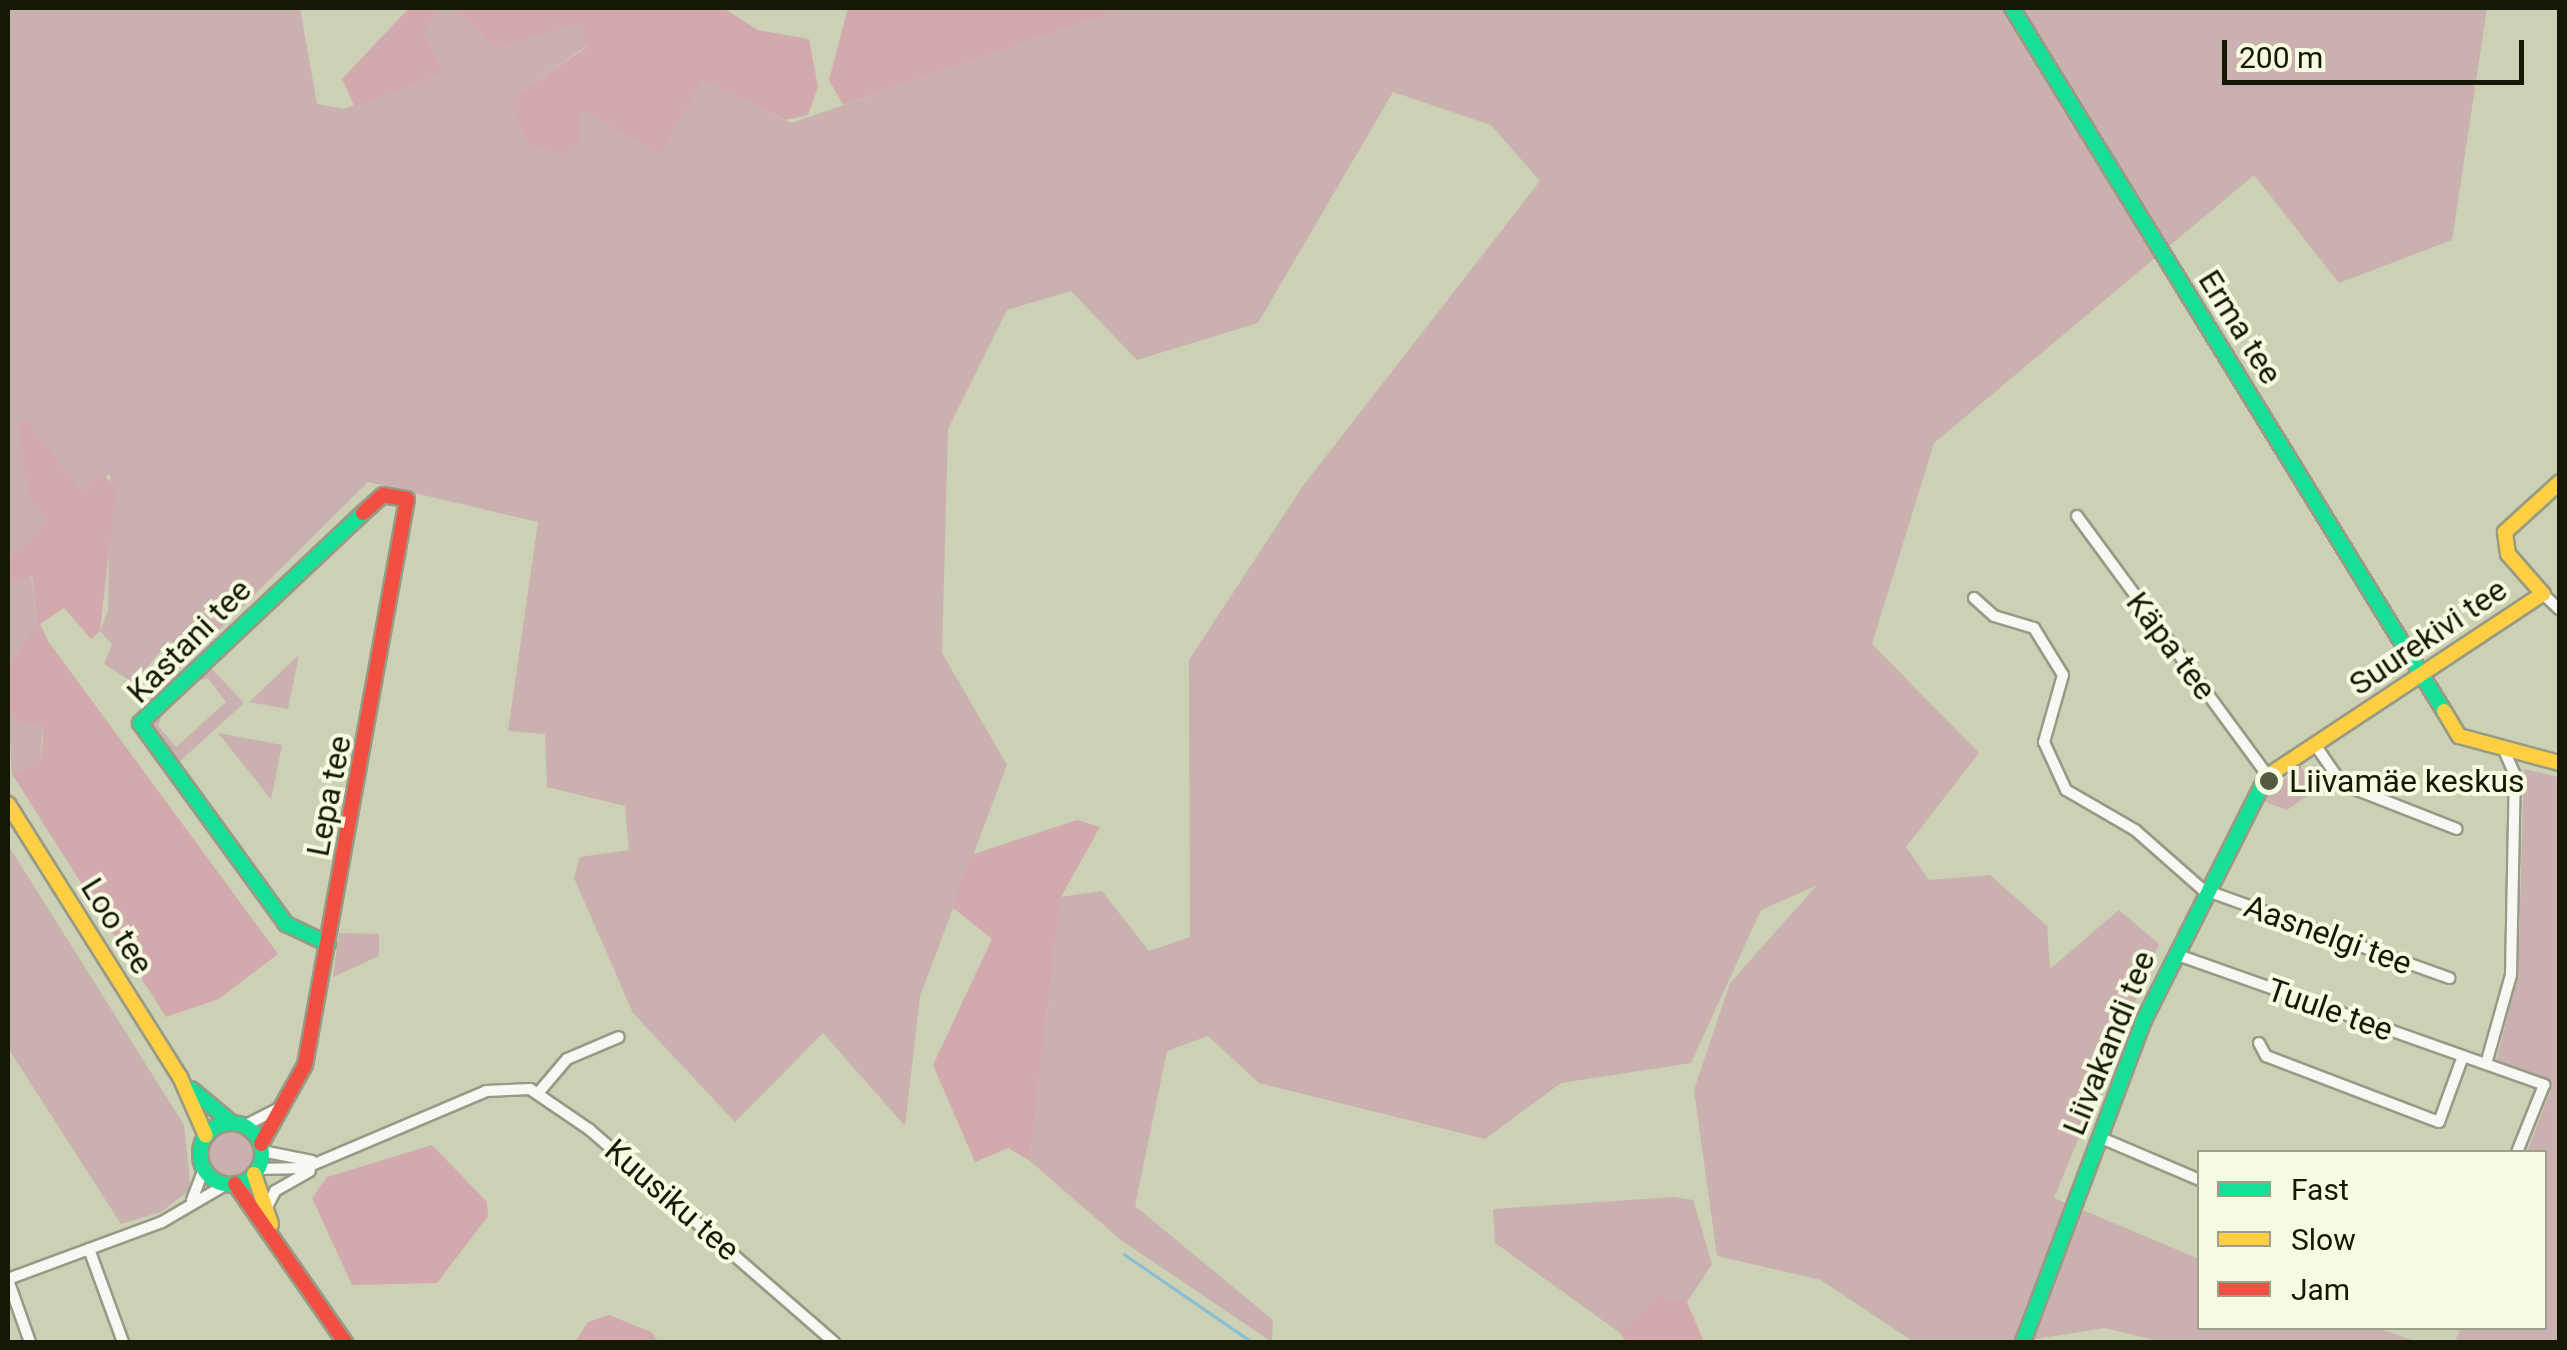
<!DOCTYPE html>
<html>
<head>
<meta charset="utf-8">
<style>
	body { margin:0 }
	#map { position:relative; width:2567px; height:1350px; overflow:hidden; background:#ccd0b4; font-family:Roboto,sans-serif }
	div>[style] { position:absolute }
	.green>* { inset:0; background:#cab0ae }
	.round { border-radius:50% }
	.forest>* { inset:0; background:#d2aaad }
	.stream>* { height:2.5px; margin:-1.25px; padding:0 1.25px; transform-origin:1.25px; border-radius:1.25px; background:#87bed4 }
	.roads { filter:drop-shadow(2px 0 #979a84) drop-shadow(-2px 0 #979a84) drop-shadow(0 2px #979a84) drop-shadow(0 -2px #979a84) }
	.street>* { height:10px; margin:-5px; padding:0 5px; transform-origin:5px; border-radius:5px; background:#f7f8f4 }
	.fast>* { height:14px; margin:-7px; padding:0 7px; transform-origin:7px; border-radius:7px; background:#16e098 }
	.fast>.ring { margin:-7px; padding:0; box-sizing:content-box; background:none; border:14px solid #16e098; border-radius:50% }
	.slow>* { height:14px; margin:-7px; padding:0 7px; transform-origin:7px; border-radius:7px; background:#ffcf43 }
	.jam>* { height:14px; margin:-7px; padding:0 7px; transform-origin:7px; border-radius:7px; background:#f24e42 }
	.dots>* { width:28px; height:28px; translate:-50% -50%; box-sizing:border-box; border:5px solid #f6fae0; border-radius:50% }
	span { translate:-50% -50%; white-space:nowrap; text-align:center; line-height:1.15; -webkit-text-stroke:8px #f6fae0; paint-order:stroke }
	.street-label { font-size:32px; color:#161805 }
	.poi-label { font-size:32px; color:#161805 }
	.left { translate:0 -50%; text-align:left }
	.frame { position:absolute; inset:0; border:10px solid #161805; pointer-events:none }
	.legend { position:absolute; left:2197px; top:1150px; width:350px; height:180px; box-sizing:border-box; background:#f6fae0; border:2px solid #9ca088; margin:0; padding:12px 18px; list-style:none; font-size:30px; color:#161805 }
	.legend li { display:flex; align-items:center; gap:20px; height:50px }
	.legend b { width:50px; border:2px solid #9ca088 }
	.scale { position:absolute; left:2222px; top:40px; width:302px; height:45px; box-sizing:border-box; border:5px solid #161805; border-top:0; padding-left:12px; font-size:30px; line-height:35px; white-space:nowrap; color:#161805; -webkit-text-stroke:8px #f6fae0; paint-order:stroke }
</style>
</head>
<body>
<div id="map">
	<div class="green">
		<div style="clip-path:polygon(8px 8px,300px 8px,317px 104px,344px 109px,442px 73px,425px 32px,438px 8px,452px 8px,496px 49px,580px 22px,587px 46px,510px 99px,582px 110px,702px 79px,791px 123px,1128px 8px,2487px 8px,2452px 240px,2339px 283px,2254px 175px,1934px 443px,1872px 644px,1979px 753px,1906px 847px,1929px 880px,1990px 875px,2047px 926px,2050px 969px,2119px 910px,2159px 944px,2054px 1198px,2199px 1259px,2200px 1328px,2378px 1328px,2417px 1342px,2162px 1342px,2105px 1328px,2016px 1342px,1914px 1342px,1821px 1280px,1717px 1256px,1694px 1090px,1730px 983px,1817px 885px,1761px 910px,1691px 1063px,1561px 1083px,1485px 1139px,1259px 1083px,1208px 1036px,1167px 1051px,1135px 1206px,1273px 1320px,1272px 1342px,1121px 1240px,1030px 1161px,1061px 897px,1102px 891px,1149px 951px,1190px 937px,1189px 660px,1303px 486px,1540px 181px,1491px 125px,1393px 92px,1258px 323px,1137px 360px,1071px 291px,1007px 310px,948px 429px,942px 653px,1007px 765px,920px 996px,905px 1126px,823px 1033px,735px 1122px,633px 1013px,574px 878px,580px 857px,629px 850px,625px 806px,547px 787px,545px 734px,508px 731px,538px 522px,368px 482px,192px 657px,169px 641px,134px 683px,104px 664px,112px 644px,100px 631px,108px 611px,110px 474px,8px 559px)"></div>
		<div style="clip-path:polygon(31px 575px,37px 622px,8px 666px,8px 582px)"></div>
		<div style="clip-path:polygon(299px 655px,288px 709px,249px 702px)"></div>
		<div style="clip-path:polygon(208px 665px,244px 703px,179px 762px,148px 723px,164px 708px,158px 726px,176px 747px,226px 702px,208px 678px,190px 683px)"></div>
		<div style="clip-path:polygon(8px 709px,19px 723px,43px 726px,40px 759px,12px 774px)"></div>
		<div style="clip-path:polygon(218px 733px,282px 745px,271px 799px)"></div>
		<div style="clip-path:polygon(2299px 764px,2306px 774px,2317px 766px,2326px 783px,2287px 810px,2263px 801px)"></div>
		<div style="clip-path:polygon(2524px 769px,2559px 777px,2559px 1342px,2455px 1342px,2460px 1328px,2544px 1328px,2544px 1152px,2527px 1152px,2553px 1084px,2496px 1061px,2518px 976px)"></div>
		<div style="clip-path:polygon(8px 845px,184px 1125px,191px 1189px,161px 1212px,121px 1224px,8px 1048px)"></div>
		<div style="clip-path:polygon(339px 933px,379px 934px,379px 956px,333px 977px)"></div>
		<div class="round" style="left:208px;top:1131px;width:46px;height:46px"></div>
		<div style="clip-path:polygon(1674px 1197px,1693px 1200px,1712px 1264px,1687px 1302px,1657px 1295px,1619px 1332px,1495px 1243px,1493px 1209px)"></div>
	</div>
	<div class="forest">
		<div style="clip-path:polygon(409px 8px,438px 8px,425px 33px,443px 73px,355px 107px,342px 79px)"></div>
		<div style="clip-path:polygon(452px 8px,723px 8px,758px 30px,809px 39px,818px 87px,808px 115px,786px 120px,702px 80px,661px 154px,582px 110px,578px 143px,560px 155px,527px 142px,510px 99px,587px 47px,580px 23px,496px 49px)"></div>
		<div style="clip-path:polygon(848px 8px,1128px 8px,843px 105px,829px 80px)"></div>
		<div style="clip-path:polygon(26px 419px,81px 491px,101px 471px,116px 490px,100px 631px,91px 639px,64px 608px,40px 624px,48px 641px,278px 954px,219px 999px,166px 1017px,12px 774px,40px 759px,43px 741px,43px 726px,19px 723px,8px 709px,8px 666px,37px 622px,32px 576px,8px 582px,8px 559px,49px 522px,29px 500px,18px 424px)"></div>
		<div style="clip-path:polygon(1077px 820px,1100px 827px,1061px 897px,1030px 1161px,1008px 1148px,975px 1162px,933px 1065px,992px 939px,952px 907px,971px 855px)"></div>
		<div style="clip-path:polygon(432px 1145px,487px 1202px,488px 1216px,437px 1283px,352px 1285px,312px 1198px,327px 1177px)"></div>
		<div style="clip-path:polygon(1657px 1295px,1687px 1302px,1704px 1342px,1627px 1342px,1619px 1332px)"></div>
		<div style="clip-path:polygon(609px 1315px,651px 1332px,659px 1342px,575px 1342px,588px 1322px)"></div>
	</div>
	<div class="stream">
		<div style="left:1124px;top:1254px;width:155px;rotate:34.5deg"></div>
	</div>
	<div class="roads">
		<div class="street">
			<div style="left:2077px;top:516px;width:321px;rotate:53.7deg"></div>
			<div style="left:2543px;top:594px;width:23px;rotate:43deg"></div>
			<div style="left:1974px;top:598px;width:27px;rotate:42deg"></div>
			<div style="left:1994px;top:616px;width:42px;rotate:16.7deg"></div>
			<div style="left:2034px;top:628px;width:55px;rotate:58.3deg"></div>
			<div style="left:2063px;top:675px;width:70px;rotate:105.8deg"></div>
			<div style="left:2044px;top:742px;width:53px;rotate:65.4deg"></div>
			<div style="left:2066px;top:790px;width:80px;rotate:30.1deg"></div>
			<div style="left:2135px;top:830px;width:89px;rotate:41.4deg"></div>
			<div style="left:2202px;top:889px;width:263px;rotate:19.8deg"></div>
			<div style="left:2316px;top:746px;width:46px;rotate:55.6deg"></div>
			<div style="left:2342px;top:784px;width:123px;rotate:21.4deg"></div>
			<div style="left:2175px;top:954px;width:392px;rotate:19.5deg"></div>
			<div style="left:2544px;top:1085px;width:72px;rotate:111.9deg"></div>
			<div style="left:2259px;top:1043px;width:15px;rotate:62deg"></div>
			<div style="left:2266px;top:1056px;width:185px;rotate:20.9deg"></div>
			<div style="left:2439px;top:1122px;width:70px;rotate:-70deg"></div>
			<div style="left:2486px;top:1064px;width:92px;rotate:-74.3deg"></div>
			<div style="left:2511px;top:975px;width:200px;rotate:-88.9deg"></div>
			<div style="left:2515px;top:775px;width:24px;rotate:-114deg"></div>
			<div style="left:539px;top:1092px;width:43px;rotate:-49.7deg"></div>
			<div style="left:567px;top:1059px;width:56px;rotate:-22.9deg"></div>
			<div style="left:244px;top:1126px;width:37px;rotate:-27deg"></div>
			<div style="left:2099px;top:1137px;width:110px;rotate:23.1deg"></div>
			<div style="left:262px;top:1151px;width:51px;rotate:11.3deg"></div>
			<div style="left:257px;top:1169px;width:48px;rotate:-1.2deg"></div>
			<div style="left:305px;top:1168px;width:197px;rotate:-23deg"></div>
			<div style="left:486px;top:1091px;width:44px;rotate:-2.6deg"></div>
			<div style="left:530px;top:1089px;width:73px;rotate:34.3deg"></div>
			<div style="left:590px;top:1130px;width:323px;rotate:41deg"></div>
			<div style="left:192px;top:1200px;width:34px;rotate:-69deg"></div>
			<div style="left:267px;top:1207px;width:18px;rotate:-63deg"></div>
			<div style="left:275px;top:1191px;width:40px;rotate:-29.7deg"></div>
			<div style="left:89px;top:1249px;width:99px;rotate:69.9deg"></div>
			<div style="left:8px;top:1279px;width:164px;rotate:-20.3deg"></div>
			<div style="left:162px;top:1222px;width:75px;rotate:-30.3deg"></div>
			<div style="left:8px;top:1280px;width:66px;rotate:70.5deg"></div>
		</div>
		<div class="fast">
			<div style="left:2012px;top:8px;width:825px;rotate:58.43deg"></div>
			<div style="left:328px;top:944px;width:47px;rotate:-154.5deg"></div>
			<div style="left:286px;top:924px;width:248px;rotate:-126deg"></div>
			<div style="left:140px;top:723px;width:306px;rotate:-43.3deg"></div>
			<div style="left:191px;top:1089px;width:53px;rotate:39.7deg"></div>
			<div class="ring" style="left:200px;top:1123px;width:48px;height:48px"></div>
			<div style="left:2023px;top:1342px;width:346px;rotate:-69.4deg"></div>
			<div style="left:2145px;top:1018px;width:270px;rotate:-63.3deg"></div>
		</div>
		<div class="slow">
			<div style="left:2444px;top:711px;width:29px;rotate:59deg"></div>
			<div style="left:2459px;top:736px;width:105px;rotate:15deg"></div>
			<div style="left:2266px;top:777px;width:332px;rotate:-33.5deg"></div>
			<div style="left:2543px;top:594px;width:53px;rotate:-131.2deg"></div>
			<div style="left:2508px;top:554px;width:22px;rotate:-98deg"></div>
			<div style="left:2505px;top:532px;width:74px;rotate:-42.3deg"></div>
			<div style="left:8px;top:804px;width:323px;rotate:57.8deg"></div>
			<div style="left:180px;top:1077px;width:64px;rotate:66.2deg"></div>
			<div style="left:254px;top:1174px;width:53px;rotate:71.2deg"></div>
		</div>
		<div class="jam">
			<div style="left:261px;top:1144px;width:90px;rotate:-60.9deg"></div>
			<div style="left:305px;top:1065px;width:575px;rotate:-79.78deg"></div>
			<div style="left:407px;top:499px;width:24px;rotate:-171deg"></div>
			<div style="left:383px;top:495px;width:27px;rotate:138deg"></div>
			<div style="left:235px;top:1184px;width:193px;rotate:55.2deg"></div>
		</div>
	</div>
	<div class="dots">
		<div style="left:2269px;top:781px;background:#565842"></div>
	</div>
	<div class="street-label">
		<span style="left:2240px;top:327px;rotate:58deg">Erma tee</span>
		<span style="left:2428px;top:637px;rotate:-34deg">Suurekivi tee</span>
		<span style="left:189px;top:641px;rotate:-45deg">Kastani tee</span>
		<span style="left:2171px;top:646px;rotate:53deg">Käpa tee</span>
		<span style="left:329px;top:796px;rotate:-79deg">Lepa tee</span>
		<span style="left:117px;top:926px;rotate:58deg">Loo tee</span>
		<span style="left:2328px;top:935px;rotate:20deg">Aasnelgi tee</span>
		<span style="left:2330px;top:1010px;rotate:19deg">Tuule tee</span>
		<span style="left:2109px;top:1043px;rotate:-68deg">Liivakandi tee</span>
		<span style="left:672px;top:1200px;rotate:41deg">Kuusiku tee</span>
	</div>
	<div class="poi-label">
		<span class="left" style="left:2289px;top:781px">Liivamäe keskus</span>
	</div>
	<div class="frame"></div>
	<ul class="legend">
	<li><b style="height:12px;background:#16e098"></b>Fast</li>
	<li><b style="height:12px;background:#ffcf43"></b>Slow</li>
	<li><b style="height:12px;background:#f24e42"></b>Jam</li>
	</ul>
	<div class="scale">200 m</div>
</div>
</body>
</html>
